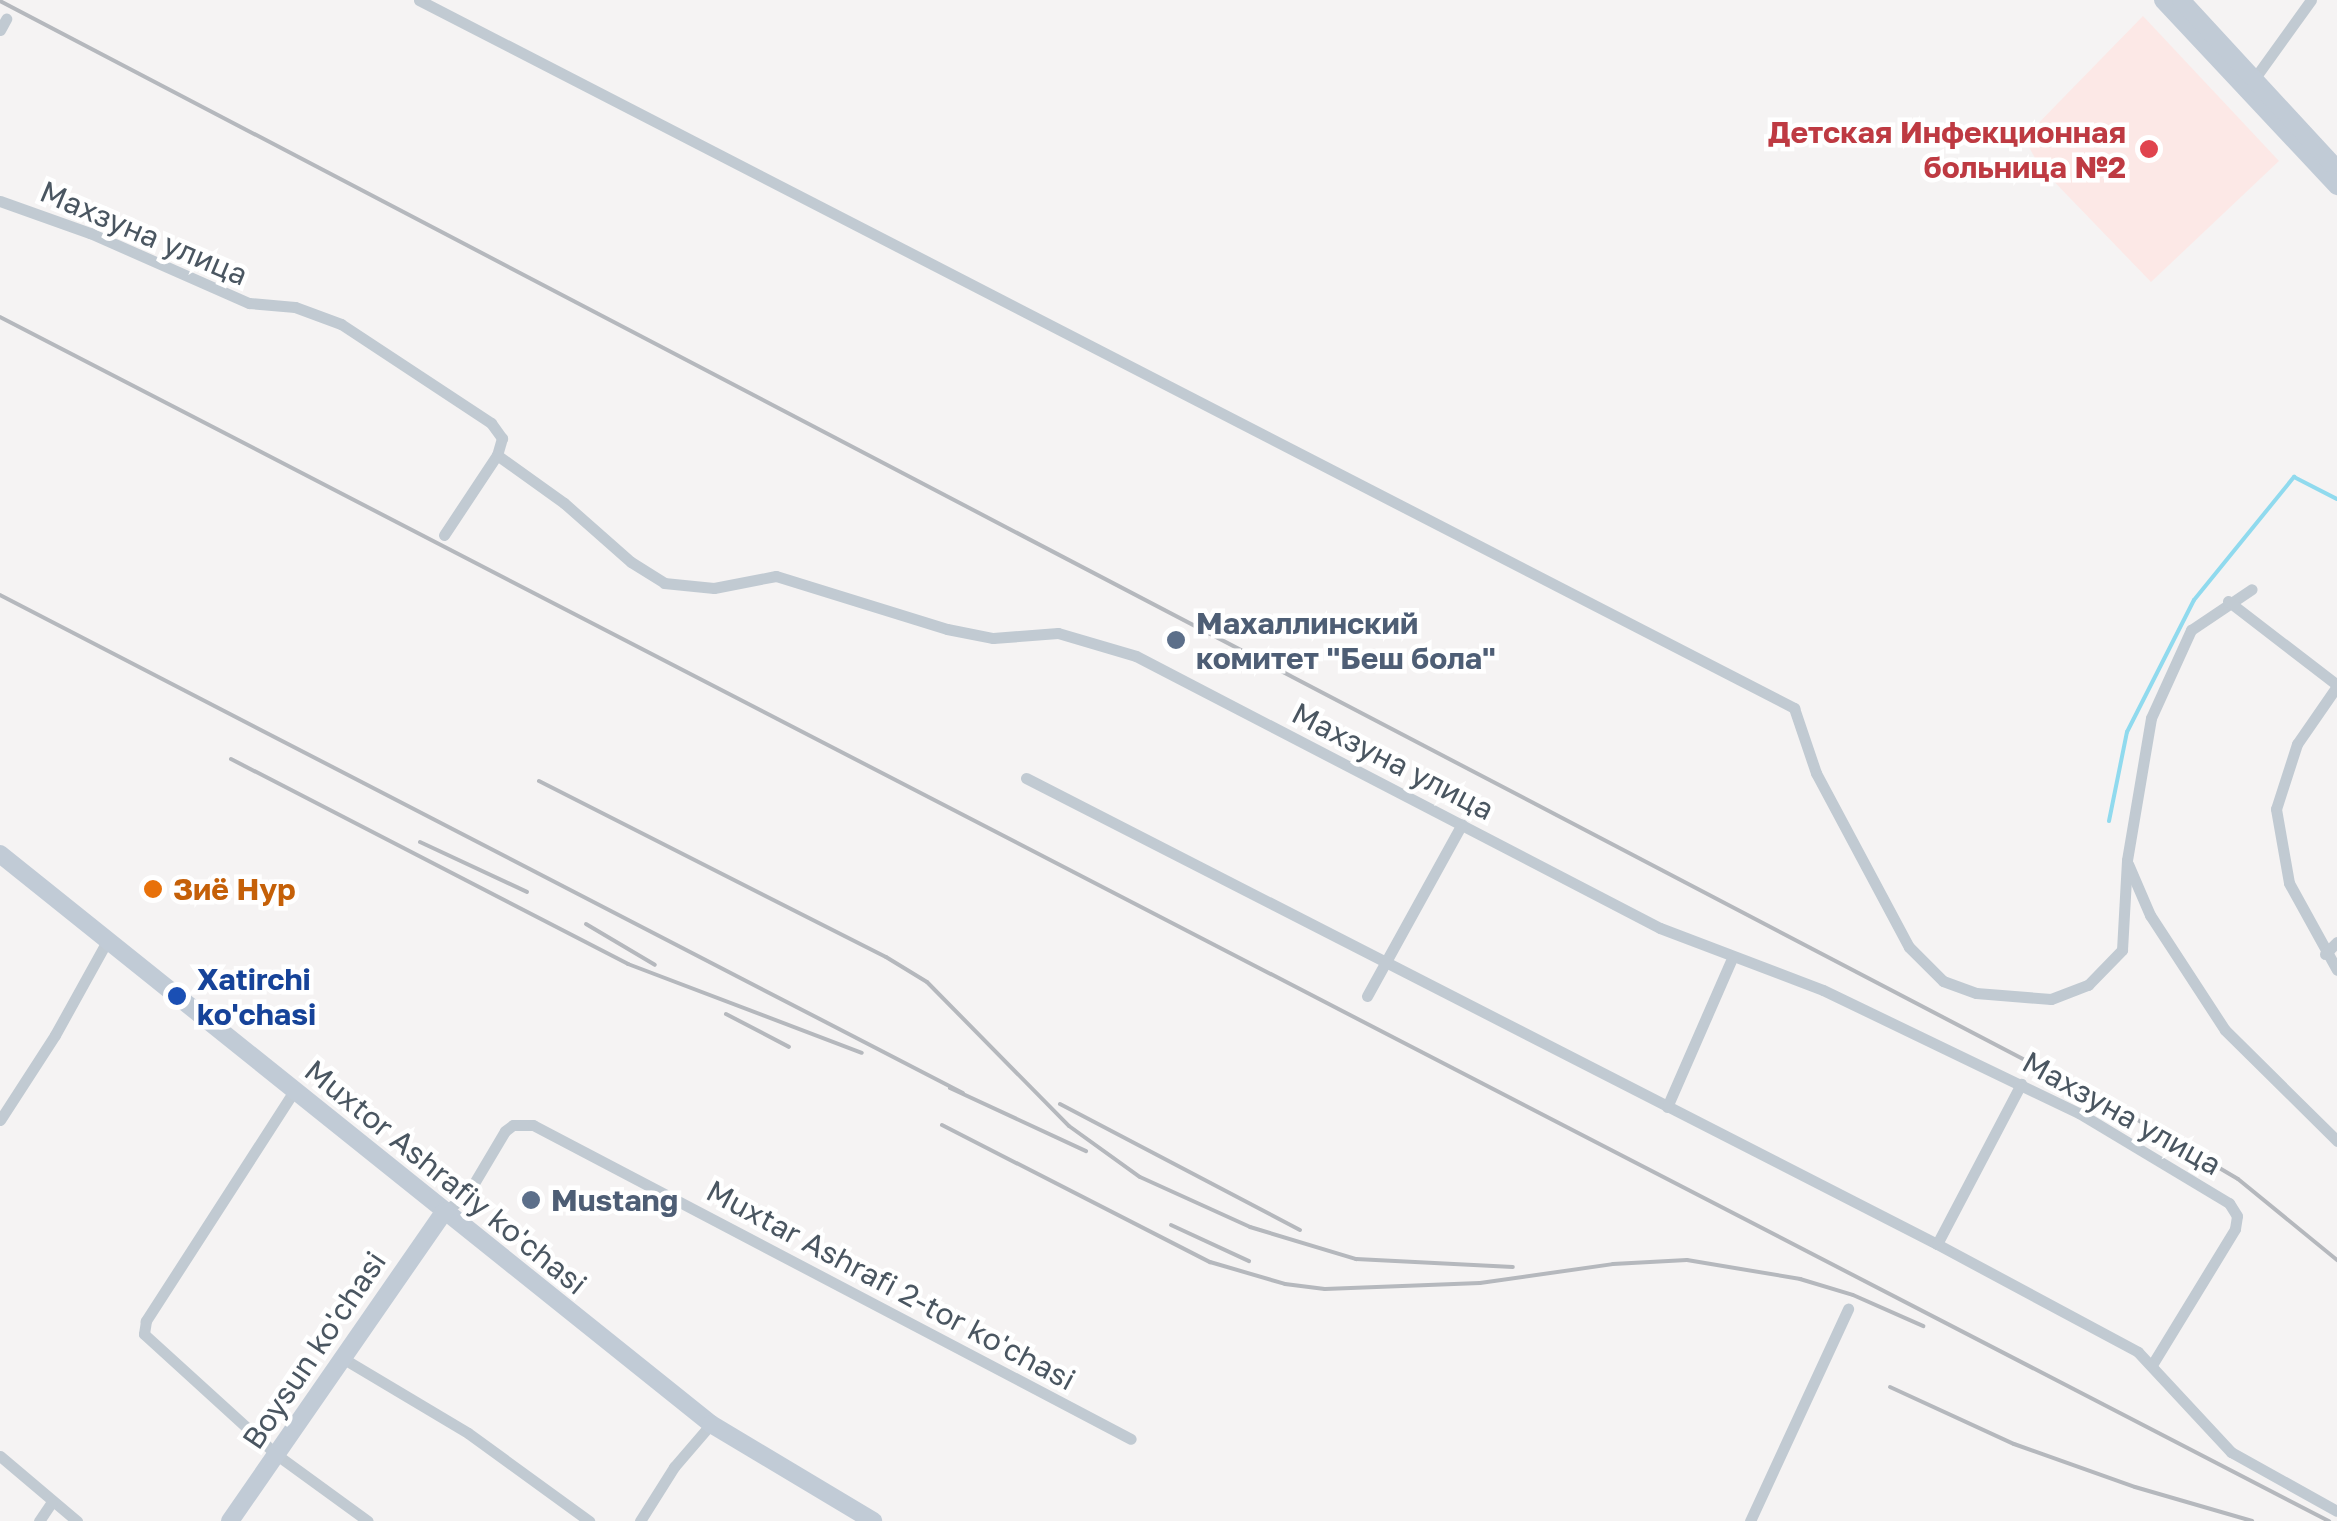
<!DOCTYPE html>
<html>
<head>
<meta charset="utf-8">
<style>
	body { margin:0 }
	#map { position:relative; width:2337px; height:1521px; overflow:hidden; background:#f5f3f3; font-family:"Golos Text",sans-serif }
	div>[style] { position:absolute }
	.medical>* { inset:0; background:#fce8e6 }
	.stream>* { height:4px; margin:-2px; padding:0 2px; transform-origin:2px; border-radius:2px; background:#90daee }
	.street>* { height:11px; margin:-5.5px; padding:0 5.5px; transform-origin:5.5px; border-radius:5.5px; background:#c1cad2 }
	.secondary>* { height:18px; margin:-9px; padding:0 9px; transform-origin:9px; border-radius:9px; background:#c1cbd6 }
	.rail>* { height:4px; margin:-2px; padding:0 2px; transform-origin:2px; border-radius:2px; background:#b5b8bd }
	.dots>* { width:28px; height:28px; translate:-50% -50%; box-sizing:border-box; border:5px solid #fff; border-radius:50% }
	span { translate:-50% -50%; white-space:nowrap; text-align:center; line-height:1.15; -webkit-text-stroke:9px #fff; paint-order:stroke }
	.health-label { font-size:30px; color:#be3a42; font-weight:700 }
	.right { translate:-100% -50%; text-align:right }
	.street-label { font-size:30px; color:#4a5661 }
	.service-label { font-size:30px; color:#4e5e75; font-weight:700 }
	.left { translate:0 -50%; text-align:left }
	.food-label { font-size:30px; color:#c56008; font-weight:700 }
	.transit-label { font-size:30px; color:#164399; font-weight:700 }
</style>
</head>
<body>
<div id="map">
	<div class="medical">
		<div style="clip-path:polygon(2143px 16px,2279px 161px,2151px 282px,2040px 167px,2024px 138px)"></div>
	</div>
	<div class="stream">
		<div style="left:2109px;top:821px;width:91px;rotate:-78.6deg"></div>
		<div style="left:2127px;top:732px;width:148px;rotate:-63.1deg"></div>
		<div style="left:2194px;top:600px;width:159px;rotate:-50.9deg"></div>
		<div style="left:2294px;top:477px;width:48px;rotate:27.1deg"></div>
	</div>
	<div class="street">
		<div style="left:419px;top:0;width:1547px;rotate:27.24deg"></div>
		<div style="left:1794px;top:708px;width:69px;rotate:71.3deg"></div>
		<div style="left:1816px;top:773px;width:197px;rotate:61.9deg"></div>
		<div style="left:1909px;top:947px;width:48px;rotate:45deg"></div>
		<div style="left:1943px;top:981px;width:35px;rotate:20deg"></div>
		<div style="left:1976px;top:993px;width:75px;rotate:4.6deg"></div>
		<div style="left:2051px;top:999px;width:40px;rotate:-21deg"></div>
		<div style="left:2088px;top:985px;width:49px;rotate:-45.8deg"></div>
		<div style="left:2122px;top:950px;width:90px;rotate:-86.8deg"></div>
		<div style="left:2127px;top:860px;width:144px;rotate:-80.4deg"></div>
		<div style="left:2151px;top:718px;width:97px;rotate:-65.6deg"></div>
		<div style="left:2191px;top:630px;width:73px;rotate:-33.9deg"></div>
		<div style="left:0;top:30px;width:13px;rotate:-61deg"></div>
		<div style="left:2252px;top:82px;width:101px;rotate:-54.3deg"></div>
		<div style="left:0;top:201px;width:96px;rotate:19.6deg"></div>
		<div style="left:90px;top:233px;width:174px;rotate:23.8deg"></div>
		<div style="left:249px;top:303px;width:46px;rotate:5deg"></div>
		<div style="left:295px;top:307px;width:49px;rotate:20.3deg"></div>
		<div style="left:341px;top:324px;width:180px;rotate:33.4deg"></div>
		<div style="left:491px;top:423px;width:19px;rotate:54deg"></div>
		<div style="left:502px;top:438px;width:18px;rotate:106deg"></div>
		<div style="left:497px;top:455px;width:82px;rotate:35.6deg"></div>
		<div style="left:564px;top:503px;width:89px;rotate:41.4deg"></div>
		<div style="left:631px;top:562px;width:39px;rotate:32deg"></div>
		<div style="left:664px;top:583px;width:50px;rotate:5.7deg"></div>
		<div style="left:714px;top:588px;width:63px;rotate:-11deg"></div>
		<div style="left:776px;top:576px;width:179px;rotate:17.2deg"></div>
		<div style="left:947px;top:629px;width:47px;rotate:11.1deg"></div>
		<div style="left:993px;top:638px;width:65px;rotate:-4.4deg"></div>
		<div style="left:1058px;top:633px;width:81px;rotate:16.4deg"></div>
		<div style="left:1136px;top:656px;width:590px;rotate:27.43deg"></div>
		<div style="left:1660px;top:928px;width:174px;rotate:20.8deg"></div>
		<div style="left:1823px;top:990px;width:284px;rotate:25.7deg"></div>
		<div style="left:2079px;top:1113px;width:175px;rotate:31deg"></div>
		<div style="left:2229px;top:1203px;width:15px;rotate:58deg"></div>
		<div style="left:2237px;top:1216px;width:13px;rotate:99deg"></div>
		<div style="left:2235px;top:1229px;width:159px;rotate:121.4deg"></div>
		<div style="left:444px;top:535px;width:96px;rotate:-56.5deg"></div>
		<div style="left:2228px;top:601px;width:138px;rotate:37.6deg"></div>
		<div style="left:2337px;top:686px;width:70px;rotate:124.6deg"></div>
		<div style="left:2297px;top:744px;width:68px;rotate:107.9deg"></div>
		<div style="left:2276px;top:809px;width:75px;rotate:80deg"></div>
		<div style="left:2289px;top:883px;width:99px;rotate:61.1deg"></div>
		<div style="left:1026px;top:778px;width:1023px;rotate:27.09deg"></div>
		<div style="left:1937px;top:1244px;width:228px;rotate:28.2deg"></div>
		<div style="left:2138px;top:1352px;width:137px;rotate:47.1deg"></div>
		<div style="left:2231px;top:1452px;width:121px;rotate:29.1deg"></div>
		<div style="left:2128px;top:864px;width:56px;rotate:66.7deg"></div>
		<div style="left:2150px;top:915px;width:137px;rotate:56.9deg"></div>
		<div style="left:2225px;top:1030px;width:158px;rotate:44.7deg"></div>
		<div style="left:2325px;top:954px;width:17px;rotate:-45deg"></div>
		<div style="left:1367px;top:996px;width:196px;rotate:-61.1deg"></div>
		<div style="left:294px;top:1091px;width:274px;rotate:122.8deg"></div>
		<div style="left:146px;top:1321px;width:13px;rotate:99deg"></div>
		<div style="left:144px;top:1334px;width:180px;rotate:42.3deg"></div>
		<div style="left:277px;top:1455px;width:112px;rotate:36deg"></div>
		<div style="left:1667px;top:1107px;width:163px;rotate:-66.4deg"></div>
		<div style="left:0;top:1120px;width:101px;rotate:-57.1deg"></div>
		<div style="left:55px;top:1035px;width:107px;rotate:-61deg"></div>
		<div style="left:445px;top:1211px;width:27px;rotate:-36deg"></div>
		<div style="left:467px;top:1195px;width:74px;rotate:-59.3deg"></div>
		<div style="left:505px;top:1131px;width:10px;rotate:-37deg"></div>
		<div style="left:513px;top:1125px;width:20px"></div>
		<div style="left:533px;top:1125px;width:675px;rotate:27.7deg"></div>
		<div style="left:1937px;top:1244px;width:181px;rotate:-62.3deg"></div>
		<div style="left:344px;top:1359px;width:144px;rotate:30.8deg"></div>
		<div style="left:468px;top:1433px;width:150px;rotate:36deg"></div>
		<div style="left:0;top:1456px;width:101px;rotate:40.2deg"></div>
		<div style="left:39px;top:1521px;width:22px;rotate:-56deg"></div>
		<div style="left:640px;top:1521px;width:64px;rotate:-57.8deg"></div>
		<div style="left:674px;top:1467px;width:57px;rotate:-49.3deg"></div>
		<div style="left:1750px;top:1521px;width:234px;rotate:-65.2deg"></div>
	</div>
	<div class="secondary">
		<div style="left:2163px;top:0;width:255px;rotate:46.9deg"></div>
		<div style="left:2181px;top:0;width:224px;rotate:47.3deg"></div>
		<div style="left:0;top:854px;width:911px;rotate:38.72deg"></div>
		<div style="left:711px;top:1424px;width:189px;rotate:30.9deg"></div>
		<div style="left:230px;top:1521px;width:377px;rotate:-55.3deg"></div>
	</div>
	<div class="rail">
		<div style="left:0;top:1px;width:2399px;rotate:27.61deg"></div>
		<div style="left:2126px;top:1113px;width:130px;rotate:30.5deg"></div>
		<div style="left:2238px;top:1179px;width:128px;rotate:39.3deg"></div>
		<div style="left:0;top:317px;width:2622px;rotate:27.34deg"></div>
		<div style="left:0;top:595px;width:1084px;rotate:27.35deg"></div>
		<div style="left:231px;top:759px;width:447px;rotate:27.3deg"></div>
		<div style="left:628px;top:964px;width:250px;rotate:20.8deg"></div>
		<div style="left:539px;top:781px;width:389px;rotate:26.9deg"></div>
		<div style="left:886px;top:957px;width:48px;rotate:31.4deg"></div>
		<div style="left:927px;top:982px;width:202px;rotate:45.4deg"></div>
		<div style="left:1069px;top:1126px;width:87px;rotate:35.7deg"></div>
		<div style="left:1140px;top:1177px;width:121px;rotate:24.4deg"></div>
		<div style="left:1250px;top:1227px;width:111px;rotate:16.8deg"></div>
		<div style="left:1356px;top:1259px;width:157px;rotate:2.9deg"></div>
		<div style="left:420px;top:842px;width:118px;rotate:25deg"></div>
		<div style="left:586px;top:924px;width:80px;rotate:30.7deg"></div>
		<div style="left:726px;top:1014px;width:71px;rotate:27.6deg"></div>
		<div style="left:950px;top:1088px;width:150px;rotate:24.9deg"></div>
		<div style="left:1060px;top:1104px;width:271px;rotate:27.7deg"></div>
		<div style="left:942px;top:1125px;width:301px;rotate:27.1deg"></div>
		<div style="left:1210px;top:1262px;width:78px;rotate:16.3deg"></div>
		<div style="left:1285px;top:1284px;width:40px;rotate:7.1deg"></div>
		<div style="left:1325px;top:1289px;width:155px;rotate:-2.2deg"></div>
		<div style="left:1480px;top:1283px;width:134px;rotate:-8.1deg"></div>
		<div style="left:1613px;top:1264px;width:74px;rotate:-3.1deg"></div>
		<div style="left:1687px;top:1260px;width:115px;rotate:9.5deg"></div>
		<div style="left:1800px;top:1279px;width:55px;rotate:16.8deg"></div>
		<div style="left:1853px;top:1295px;width:77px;rotate:23.9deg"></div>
		<div style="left:1171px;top:1225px;width:86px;rotate:24.8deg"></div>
		<div style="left:1890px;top:1387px;width:136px;rotate:24.7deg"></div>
		<div style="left:2014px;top:1444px;width:128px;rotate:19.6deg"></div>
		<div style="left:2135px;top:1487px;width:122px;rotate:16.2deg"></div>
	</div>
	<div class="dots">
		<div style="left:2149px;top:149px;background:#e0444e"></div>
		<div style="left:1176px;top:640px;background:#5c6f8a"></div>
		<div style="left:153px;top:889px;background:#e8710a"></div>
		<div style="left:177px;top:996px;background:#1a4fb4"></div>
		<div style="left:531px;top:1200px;background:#5c6f8a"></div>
	</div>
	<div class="health-label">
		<span class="right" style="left:2126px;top:149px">Детская Инфекционная<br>больница №2</span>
	</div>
	<div class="street-label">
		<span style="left:144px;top:233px;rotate:23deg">Махзуна улица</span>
		<span style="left:1393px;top:761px;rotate:27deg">Махзуна улица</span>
		<span style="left:2122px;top:1113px;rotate:29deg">Махзуна улица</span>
		<span style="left:446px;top:1177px;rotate:39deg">Muxtor Ashrafiy ko'chasi</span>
		<span style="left:891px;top:1285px;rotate:28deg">Muxtar Ashrafi 2-tor ko'chasi</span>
		<span style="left:314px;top:1350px;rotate:-56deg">Boysun ko'chasi</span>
	</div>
	<div class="service-label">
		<span class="left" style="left:1196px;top:640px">Махаллинский<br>комитет "Беш бола"</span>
		<span class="left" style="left:551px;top:1200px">Mustang</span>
	</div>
	<div class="food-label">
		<span class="left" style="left:173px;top:889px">Зиё Нур</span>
	</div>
	<div class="transit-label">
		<span class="left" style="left:197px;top:996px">Xatirchi<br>ko'chasi</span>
	</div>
</div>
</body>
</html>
